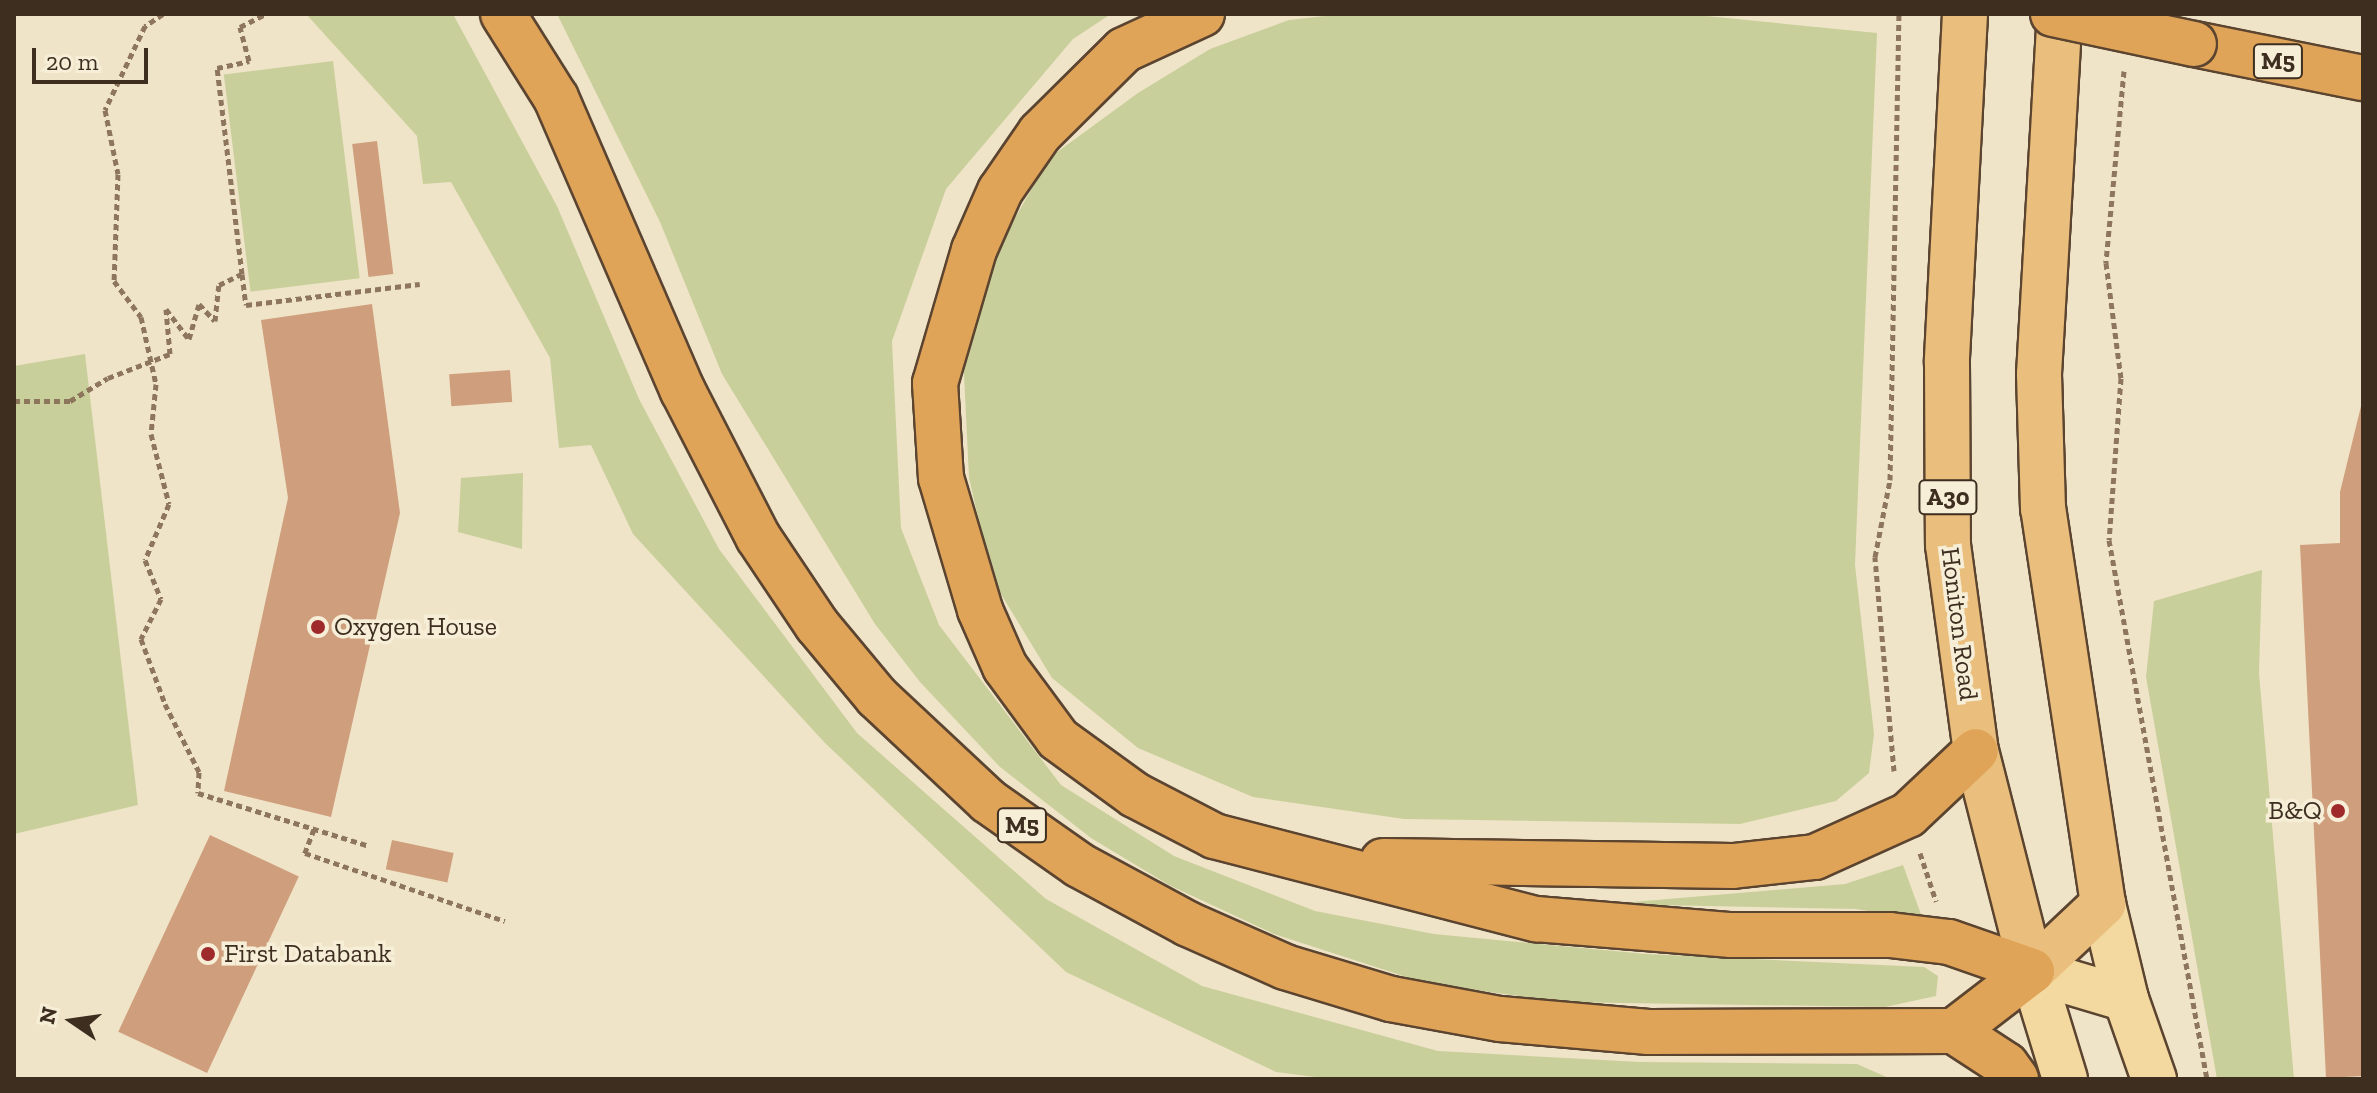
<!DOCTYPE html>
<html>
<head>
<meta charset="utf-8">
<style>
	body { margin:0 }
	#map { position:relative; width:2377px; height:1093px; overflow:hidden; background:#f0e4c8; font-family:"Zilla Slab",serif }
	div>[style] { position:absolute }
	.green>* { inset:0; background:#c9cf9b; transform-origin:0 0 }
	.building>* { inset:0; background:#cf9f7d; transform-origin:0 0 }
	.path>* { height:5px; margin-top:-2.5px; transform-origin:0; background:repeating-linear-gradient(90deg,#8d765c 0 6px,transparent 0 10px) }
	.roads { filter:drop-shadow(2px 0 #5b4430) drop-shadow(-2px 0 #5b4430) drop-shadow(0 2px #5b4430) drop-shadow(0 -2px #5b4430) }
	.primary>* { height:44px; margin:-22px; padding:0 22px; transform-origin:22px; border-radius:22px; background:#f3d9a0 }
	.trunk>* { height:44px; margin:-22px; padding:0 22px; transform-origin:22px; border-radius:22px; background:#eabe7c }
	.motorway>* { height:44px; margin:-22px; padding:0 22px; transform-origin:22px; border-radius:22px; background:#e0a458 }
	.bridges { filter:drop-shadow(2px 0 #5b4430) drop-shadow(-2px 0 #5b4430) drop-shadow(0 2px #5b4430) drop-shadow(0 -2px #5b4430) }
	.motorway-bridge>* { height:44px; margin:-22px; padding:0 22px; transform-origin:22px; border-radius:22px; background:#e0a458 }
	.dots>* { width:22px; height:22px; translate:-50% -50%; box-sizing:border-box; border:4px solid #f7eed8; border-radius:50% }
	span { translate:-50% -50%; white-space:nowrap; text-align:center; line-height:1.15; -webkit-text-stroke:7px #f7eed8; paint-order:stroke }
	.shield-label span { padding:2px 6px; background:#f7eed8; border:2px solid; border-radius:6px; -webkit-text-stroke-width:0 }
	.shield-label { font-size:24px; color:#3d2e20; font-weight:700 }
	.street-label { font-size:26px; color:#3d2e20 }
	.poi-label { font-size:26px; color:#3d2e20 }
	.left { translate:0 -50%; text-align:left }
	.right { translate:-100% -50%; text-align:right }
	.frame { position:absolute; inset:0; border:16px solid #3d2e20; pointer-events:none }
	.north { position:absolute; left:32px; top:981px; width:80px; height:80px; -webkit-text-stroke:6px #f7eed8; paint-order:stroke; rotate:283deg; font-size:22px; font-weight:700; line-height:32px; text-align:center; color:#3d2e20 }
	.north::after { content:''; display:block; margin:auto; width:28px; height:36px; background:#3d2e20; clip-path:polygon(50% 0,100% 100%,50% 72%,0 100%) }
	.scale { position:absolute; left:32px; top:48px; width:116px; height:36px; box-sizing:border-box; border:4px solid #3d2e20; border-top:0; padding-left:10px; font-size:24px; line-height:28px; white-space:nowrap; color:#3d2e20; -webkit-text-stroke:6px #f7eed8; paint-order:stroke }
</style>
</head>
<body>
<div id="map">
	<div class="green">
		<div style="clip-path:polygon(306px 14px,453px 14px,557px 206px,639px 399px,719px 549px,857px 733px,1046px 899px,1202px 986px,1438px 1051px,1640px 1062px,1857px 1064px,1891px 1079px,1330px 1079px,1276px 1072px,1066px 972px,825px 743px,633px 534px,591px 445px,559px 448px,550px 358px,451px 182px,423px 184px,417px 136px)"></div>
		<div style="clip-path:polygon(557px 14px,1111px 14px,1073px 39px,946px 189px,892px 341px,901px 528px,939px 625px,1061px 785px,1174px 856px,1315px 911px,1434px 934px,1646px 954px,1924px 967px,1938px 976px,1936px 996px,1885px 1007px,1561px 1002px,1425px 983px,1274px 934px,1169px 885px,1091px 838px,1000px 767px,920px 682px,875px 624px,722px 374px,660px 222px)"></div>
		<div style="clip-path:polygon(1343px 14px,1686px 14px,1877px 33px,1855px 565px,1874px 734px,1869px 773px,1836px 801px,1740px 824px,1404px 819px,1253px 797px,1138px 748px,1052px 678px,993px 581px,969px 478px,963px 354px,997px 250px,1049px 158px,1138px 93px,1210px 49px,1289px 20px)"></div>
		<div style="left:333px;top:61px;width:219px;height:110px;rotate:83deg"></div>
		<div style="clip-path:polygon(85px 354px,138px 805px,14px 834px,14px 366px)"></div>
		<div style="clip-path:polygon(523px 473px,522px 549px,458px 532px,461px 478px)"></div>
		<div style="clip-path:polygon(2262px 570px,2259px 673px,2294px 1079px,2217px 1079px,2146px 677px,2154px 601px)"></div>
		<div style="clip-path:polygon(1903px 865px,1923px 920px,1856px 909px,1609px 904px,1845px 884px)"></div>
	</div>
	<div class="building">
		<div style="left:377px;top:141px;width:134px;height:25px;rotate:83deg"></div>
		<div style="clip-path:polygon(372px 304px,400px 513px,331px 817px,224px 791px,288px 498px,261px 320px)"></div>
		<div style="left:510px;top:370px;width:32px;height:61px;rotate:86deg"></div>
		<div style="clip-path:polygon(2362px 402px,2363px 1076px,2326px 1078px,2300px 545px,2340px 543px,2340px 492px)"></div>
		<div style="left:210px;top:835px;width:98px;height:217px;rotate:25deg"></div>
		<div style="left:392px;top:840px;width:63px;height:30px;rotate:12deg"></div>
	</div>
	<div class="path">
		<div style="left:163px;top:14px;width:22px;rotate:146deg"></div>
		<div style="left:145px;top:26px;width:93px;rotate:115.5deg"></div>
		<div style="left:105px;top:110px;width:65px;rotate:78.5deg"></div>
		<div style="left:118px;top:174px;width:107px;rotate:92.1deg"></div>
		<div style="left:114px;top:281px;width:45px;rotate:53.1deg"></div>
		<div style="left:141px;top:317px;width:69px;rotate:77.4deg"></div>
		<div style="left:156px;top:384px;width:50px;rotate:95.7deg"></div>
		<div style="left:151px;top:434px;width:72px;rotate:75.6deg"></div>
		<div style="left:169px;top:504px;width:61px;rotate:113.2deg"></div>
		<div style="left:145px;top:560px;width:42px;rotate:67.7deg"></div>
		<div style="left:161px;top:599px;width:45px;rotate:116.6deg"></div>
		<div style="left:141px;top:639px;width:69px;rotate:69.7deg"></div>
		<div style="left:165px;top:704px;width:76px;rotate:63.4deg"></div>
		<div style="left:199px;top:772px;width:21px;rotate:93deg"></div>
		<div style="left:198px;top:793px;width:179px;rotate:17.2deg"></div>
		<div style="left:2124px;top:71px;width:193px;rotate:95.4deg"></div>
		<div style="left:2106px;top:263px;width:116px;rotate:82.6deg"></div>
		<div style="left:2121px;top:378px;width:162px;rotate:94.2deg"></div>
		<div style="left:2109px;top:540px;width:548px;rotate:79.7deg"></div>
		<div style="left:242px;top:274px;width:208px;rotate:-96.9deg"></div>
		<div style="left:217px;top:68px;width:33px;rotate:-12deg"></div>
		<div style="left:249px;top:61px;width:35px;rotate:-105deg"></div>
		<div style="left:240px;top:27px;width:28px;rotate:-27deg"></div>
		<div style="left:14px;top:401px;width:56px"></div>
		<div style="left:70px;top:401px;width:44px;rotate:-31.2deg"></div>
		<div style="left:108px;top:378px;width:66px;rotate:-21.2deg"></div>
		<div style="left:170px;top:354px;width:45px;rotate:-95.1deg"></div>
		<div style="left:166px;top:309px;width:38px;rotate:53deg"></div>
		<div style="left:189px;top:339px;width:36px;rotate:-74deg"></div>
		<div style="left:199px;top:304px;width:23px;rotate:47deg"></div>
		<div style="left:215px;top:321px;width:36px;rotate:-84deg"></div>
		<div style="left:219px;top:285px;width:25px;rotate:-26deg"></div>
		<div style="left:242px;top:274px;width:31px;rotate:83deg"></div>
		<div style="left:246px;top:305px;width:175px;rotate:-6.9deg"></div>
		<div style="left:1894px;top:771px;width:215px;rotate:-95.1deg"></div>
		<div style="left:1875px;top:557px;width:78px;rotate:-79deg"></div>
		<div style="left:1890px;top:480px;width:466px;rotate:-88.9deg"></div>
		<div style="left:314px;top:829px;width:26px;rotate:111deg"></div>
		<div style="left:305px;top:853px;width:211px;rotate:18.8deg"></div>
		<div style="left:1920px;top:853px;width:51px;rotate:71.6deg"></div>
	</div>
	<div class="roads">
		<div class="primary">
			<div style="left:2103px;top:904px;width:98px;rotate:76.4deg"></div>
			<div style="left:2126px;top:999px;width:85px;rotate:70.7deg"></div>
			<div style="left:2032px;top:971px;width:113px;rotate:73deg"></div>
			<div style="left:2032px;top:971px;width:98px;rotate:16.6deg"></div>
		</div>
		<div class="trunk">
			<div style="left:1965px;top:14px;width:349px;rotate:93deg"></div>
			<div style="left:1947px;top:363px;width:182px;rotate:89.7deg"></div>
			<div style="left:1948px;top:545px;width:208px;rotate:82.3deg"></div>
			<div style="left:1976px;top:751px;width:227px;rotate:75.7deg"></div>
			<div style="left:2032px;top:971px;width:98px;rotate:-43.3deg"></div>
			<div style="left:2103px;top:904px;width:400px;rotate:-98.6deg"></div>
			<div style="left:2043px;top:509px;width:135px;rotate:-91.7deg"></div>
			<div style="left:2039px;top:374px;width:361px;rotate:-86.7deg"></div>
		</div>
		<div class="motorway">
			<div style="left:503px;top:14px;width:99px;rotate:57.8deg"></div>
			<div style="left:556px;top:98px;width:319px;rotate:66.6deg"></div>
			<div style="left:683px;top:391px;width:164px;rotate:62.8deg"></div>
			<div style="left:758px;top:537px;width:106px;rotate:56.2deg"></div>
			<div style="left:817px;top:625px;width:94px;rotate:50.2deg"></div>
			<div style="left:877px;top:697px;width:152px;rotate:43.1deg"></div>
			<div style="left:988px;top:801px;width:111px;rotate:35.1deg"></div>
			<div style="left:1079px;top:865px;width:124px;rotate:28.4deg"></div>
			<div style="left:1188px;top:924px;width:106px;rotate:23.9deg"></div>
			<div style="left:1285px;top:967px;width:111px;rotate:16.8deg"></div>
			<div style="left:1391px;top:999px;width:111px;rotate:10.4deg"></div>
			<div style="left:1500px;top:1019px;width:149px;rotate:5deg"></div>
			<div style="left:1648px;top:1032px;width:306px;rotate:-0.2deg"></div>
			<div style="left:1954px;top:1031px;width:62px;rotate:33.2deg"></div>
			<div style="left:2006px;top:1065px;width:17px;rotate:54deg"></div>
			<div style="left:1202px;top:14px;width:86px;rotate:155.2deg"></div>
			<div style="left:1124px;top:50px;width:118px;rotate:135.3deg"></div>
			<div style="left:1040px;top:133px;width:70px;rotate:124.6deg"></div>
			<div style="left:1000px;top:191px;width:64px;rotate:113.8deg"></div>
			<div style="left:974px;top:250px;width:139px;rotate:106.3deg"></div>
			<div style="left:935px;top:383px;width:95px;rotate:86.4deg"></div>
			<div style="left:941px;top:478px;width:138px;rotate:73.5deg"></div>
			<div style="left:980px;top:610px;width:62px;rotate:66.3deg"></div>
			<div style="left:1005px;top:667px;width:89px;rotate:53.6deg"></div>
			<div style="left:1058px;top:739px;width:95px;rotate:36deg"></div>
			<div style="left:1135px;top:795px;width:89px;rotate:27.4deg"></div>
			<div style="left:1214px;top:836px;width:333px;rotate:14.5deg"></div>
			<div style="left:1536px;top:919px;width:196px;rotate:4.7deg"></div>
			<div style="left:1731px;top:935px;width:159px"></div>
			<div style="left:1890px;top:935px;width:59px;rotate:6.8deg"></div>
			<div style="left:1949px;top:942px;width:88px;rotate:19.3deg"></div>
			<div style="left:2194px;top:44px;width:172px;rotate:11.4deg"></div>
			<div style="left:1383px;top:861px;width:350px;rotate:0.8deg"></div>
			<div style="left:1733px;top:866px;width:82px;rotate:-6.3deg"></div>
			<div style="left:1815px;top:857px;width:102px;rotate:-24.3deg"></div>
			<div style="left:1908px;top:815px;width:93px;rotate:-43.3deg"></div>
			<div style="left:1954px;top:1031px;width:98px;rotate:-37.6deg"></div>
		</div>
	</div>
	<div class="bridges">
		<div class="motorway-bridge">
			<div style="left:2053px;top:14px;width:144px;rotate:12deg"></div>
		</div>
	</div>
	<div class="dots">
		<div style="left:318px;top:627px;background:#9e2a2b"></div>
		<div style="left:2338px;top:811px;background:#9e2a2b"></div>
		<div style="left:208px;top:954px;background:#9e2a2b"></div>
	</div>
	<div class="shield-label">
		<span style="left:2278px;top:61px">M5</span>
		<span style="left:1948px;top:497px">A30</span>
		<span style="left:1022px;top:825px">M5</span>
	</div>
	<div class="street-label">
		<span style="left:1959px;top:624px;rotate:83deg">Honiton Road</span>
	</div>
	<div class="poi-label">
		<span class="left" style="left:334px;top:627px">Oxygen House</span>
		<span class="right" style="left:2322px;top:811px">B&amp;Q</span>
		<span class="left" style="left:224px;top:954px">First Databank</span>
	</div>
	<div class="frame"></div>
	<div class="north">N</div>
	<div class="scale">20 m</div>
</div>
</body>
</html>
